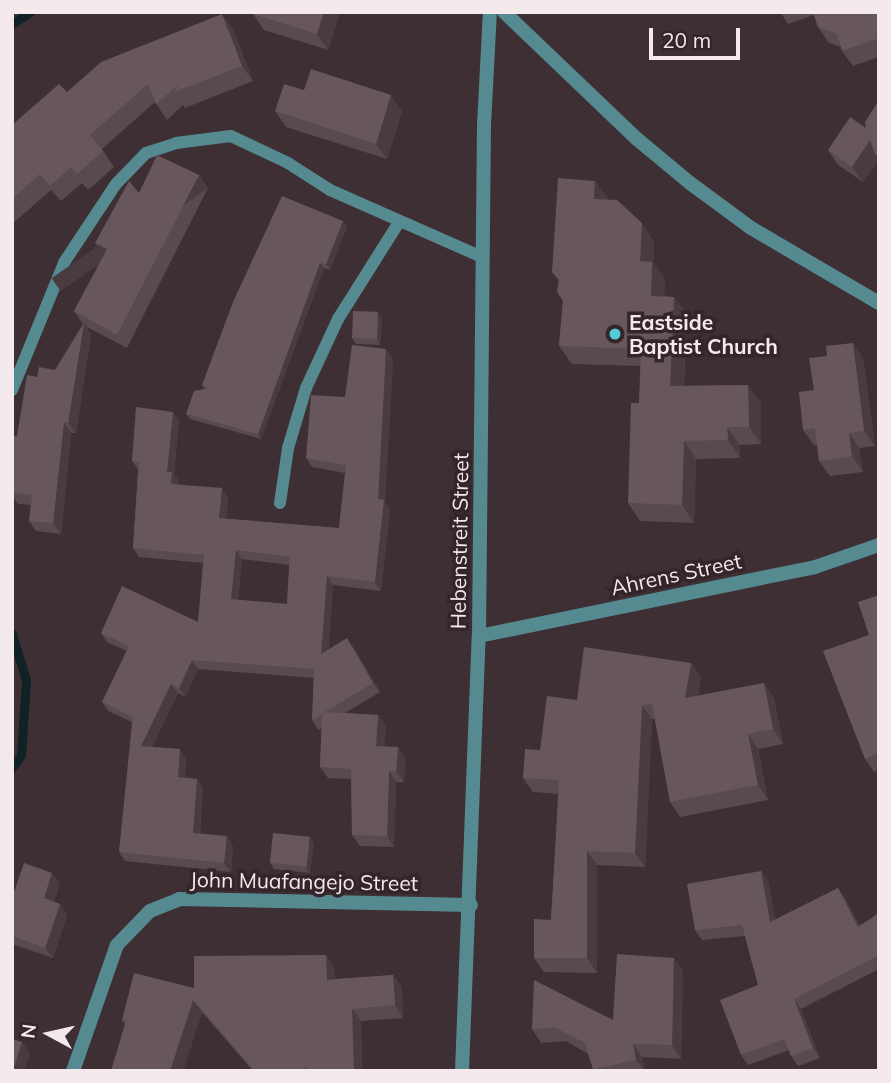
<!DOCTYPE html>
<html>
<head>
<meta charset="utf-8">
<style>
	body { margin:0 }
	#map { position:relative; width:891px; height:1083px; overflow:hidden; background:#3e2f34; font-family:Mulish,sans-serif }
	div>[style] { position:absolute }
	.stream>* { height:9px; margin:-4.5px; padding:0 4.5px; transform-origin:4.5px; border-radius:4.5px; background:#0f2225 }
	.service>* { height:12px; margin:-6px; padding:0 6px; transform-origin:6px; border-radius:6px; background:#558a90 }
	.minor>* { height:14px; margin:-7px; padding:0 7px; transform-origin:7px; border-radius:7px; background:#558a90 }
	.tertiary>* { height:14px; margin:-7px; padding:0 7px; transform-origin:7px; border-radius:7px; background:#558a90 }
	.wall>* { inset:0; background:#594a4f }
	.shaded-wall>* { inset:0; background:#483c40; transform-origin:0 0 }
	.building>* { inset:0; background:#67565c; transform-origin:0 0 }
	.dots>* { width:19px; height:19px; translate:-50% -50%; box-sizing:border-box; border:4px solid #33252a; border-radius:50% }
	span { translate:-50% -50%; white-space:nowrap; text-align:center; line-height:1.15; -webkit-text-stroke:7px #33252a; paint-order:stroke }
	.poi-label { font-size:21px; color:#f4eaed; font-weight:700 }
	.left { translate:0 -50%; text-align:left }
	.street-label { font-size:21px; color:#f4eaed }
	.frame { position:absolute; inset:0; border:14px solid #f4eaed; pointer-events:none }
	.north { position:absolute; left:14px; top:999px; width:70px; height:70px; -webkit-text-stroke:5px #33252a; paint-order:stroke; rotate:278deg; font-size:19px; font-weight:700; line-height:28px; text-align:center; color:#f4eaed }
	.north::after { content:''; display:block; margin:auto; width:24px; height:32px; background:#f4eaed; clip-path:polygon(50% 0,100% 100%,50% 72%,0 100%) }
	.scale { position:absolute; left:649px; top:28px; width:91px; height:32px; box-sizing:border-box; border:4px solid #f4eaed; border-top:0; padding-left:9px; font-size:21px; line-height:24px; white-space:nowrap; color:#f4eaed; -webkit-text-stroke:5px #33252a; paint-order:stroke }
</style>
</head>
<body>
<div id="map">
	<div class="stream">
		<div style="left:12px;top:24px;width:22px;rotate:-34deg"></div>
		<div style="left:12px;top:634px;width:48px;rotate:73.1deg"></div>
		<div style="left:26px;top:680px;width:75px;rotate:93.8deg"></div>
		<div style="left:21px;top:755px;width:16px;rotate:125deg"></div>
	</div>
	<div class="service">
		<div style="left:12px;top:390px;width:139px;rotate:-67.7deg"></div>
		<div style="left:65px;top:261px;width:92px;rotate:-56.5deg"></div>
		<div style="left:116px;top:184px;width:43px;rotate:-45.9deg"></div>
		<div style="left:146px;top:153px;width:32px;rotate:-18deg"></div>
		<div style="left:176px;top:143px;width:55px;rotate:-7.3deg"></div>
		<div style="left:231px;top:136px;width:63px;rotate:25.3deg"></div>
		<div style="left:288px;top:163px;width:50px;rotate:32.7deg"></div>
		<div style="left:330px;top:190px;width:166px;rotate:23.8deg"></div>
		<div style="left:280px;top:503px;width:56px;rotate:-81.7deg"></div>
		<div style="left:288px;top:448px;width:63px;rotate:-73.3deg"></div>
		<div style="left:306px;top:388px;width:76px;rotate:-65.1deg"></div>
		<div style="left:338px;top:319px;width:115px;rotate:-57.8deg"></div>
	</div>
	<div class="minor">
		<div style="left:479px;top:636px;width:343px;rotate:-11.6deg"></div>
		<div style="left:815px;top:567px;width:68px;rotate:-19deg"></div>
		<div style="left:73px;top:1071px;width:133px;rotate:-70.8deg"></div>
		<div style="left:117px;top:945px;width:47px;rotate:-45.9deg"></div>
		<div style="left:150px;top:911px;width:31px;rotate:-22deg"></div>
		<div style="left:179px;top:899px;width:292px;rotate:1.2deg"></div>
		<div style="left:462px;top:1071px;width:435px;rotate:-87.8deg"></div>
		<div style="left:479px;top:636px;width:511px;rotate:-89.44deg"></div>
		<div style="left:484px;top:125px;width:113px;rotate:-87deg"></div>
	</div>
	<div class="tertiary">
		<div style="left:504px;top:12px;width:184px;rotate:43.7deg"></div>
		<div style="left:637px;top:139px;width:69px;rotate:39.7deg"></div>
		<div style="left:690px;top:183px;width:76px;rotate:36.4deg"></div>
		<div style="left:751px;top:228px;width:148px;rotate:30.4deg"></div>
	</div>
	<div class="wall">
		<div style="clip-path:polygon(340px 12px,328px 50px,264px 30px,253px 14px)"></div>
		<div style="clip-path:polygon(780px 12px,879px 12px,879px 57px,853px 66px,842px 51px,841px 47px,829px 43px,818px 27px,814px 15px,788px 24px)"></div>
		<div style="clip-path:polygon(233px 29px,253px 81px,185px 108px,183px 105px,167px 120px,155px 102px,102px 149px,114px 167px,88px 190px,82px 183px,61px 201px,51px 190px,12px 224px,12px 125px,67px 92px)"></div>
		<div style="clip-path:polygon(304px 90px,402px 111px,387px 159px,286px 127px,275px 111px)"></div>
		<div style="clip-path:polygon(879px 100px,879px 160px,863px 182px,838px 165px,828px 150px,866px 128px)"></div>
		<div style="clip-path:polygon(199px 175px,208px 188px,127px 348px,85px 326px,91px 334px,76px 433px,71px 433px,61px 534px,36px 531px,29px 521px,31px 505px,18px 504px,12px 496px,12px 436px,17px 436px,37px 377px,55px 370px,83px 324px,74px 311px,104px 255px,95px 243px,139px 193px)"></div>
		<div style="clip-path:polygon(608px 198px,608px 200px,654px 241px,653px 263px,665px 279px,664px 296px,674px 297px,687px 314px,684px 386px,748px 385px,761px 403px,761px 444px,740px 445px,740px 458px,696px 459px,694px 523px,640px 521px,628px 503px,639px 403px,641px 366px,572px 364px,559px 346px,563px 301px,557px 292px,559px 281px,552px 272px)"></div>
		<div style="clip-path:polygon(343px 221px,347px 226px,330px 270px,324px 268px,261px 439px,190px 419px,186px 414px,205px 389px,202px 385px)"></div>
		<div style="clip-path:polygon(382px 318px,380px 345px,356px 344px,352px 338px)"></div>
		<div style="clip-path:polygon(evenodd,393px 358px,385px 501px,390px 509px,381px 591px,333px 585px,328px 650px,354px 648px,380px 692px,345px 713px,378px 715px,386px 726px,384px 747px,398px 747px,405px 758px,404px 782px,396px 782px,394px 847px,360px 846px,352px 835px,351px 779px,328px 778px,320px 767px,322px 728px,318px 730px,312px 720px,314px 678px,198px 669px,185px 697px,178px 693px,152px 747px,186px 758px,185px 778px,197px 779px,203px 788px,200px 833px,233px 846px,231px 872px,125px 861px,119px 852px,132px 722px,108px 711px,102px 702px,127px 651px,107px 642px,101px 633px,198px 622px,203px 563px,139px 557px,133px 548px,138px 469px,132px 461px,173px 412px,179px 421px,174px 474px,179px 482px,179px 485px,228px 498px,226px 519px,339px 528px,345px 473px,312px 467px,306px 458px,345px 397px,393px 358px,242px 559px,289px 565px,287px 604px,238px 600px,242px 559px)"></div>
		<div style="clip-path:polygon(863px 358px,875px 446px,859px 448px,863px 472px,830px 476px,819px 461px,817px 445px,814px 445px,803px 430px,814px 390px)"></div>
		<div style="clip-path:polygon(879px 595px,879px 770px,874px 772px,865px 759px,869px 635px)"></div>
		<div style="clip-path:polygon(691px 663px,701px 677px,698px 696px,764px 683px,774px 698px,783px 744px,758px 749px,768px 800px,680px 817px,670px 802px,655px 719px,652px 719px,645px 867px,597px 865px,597px 973px,544px 972px,534px 958px,551px 920px,559px 794px,533px 792px,523px 778px,540px 750px,577px 700px)"></div>
		<div style="clip-path:polygon(314px 843px,310px 873px,274px 869px,270px 863px)"></div>
		<div style="clip-path:polygon(761px 871px,768px 881px,775px 920px,838px 888px,845px 898px,860px 926px,879px 913px,879px 969px,801px 1009px,820px 1058px,798px 1066px,791px 1056px,789px 1050px,748px 1065px,741px 1055px,758px 985px,745px 936px,702px 940px,695px 930px)"></div>
		<div style="clip-path:polygon(60px 883px,54px 902px,60px 904px,67px 915px,53px 958px,12px 944px,12px 898px)"></div>
		<div style="clip-path:polygon(334px 967px,335px 979px,393px 975px,402px 987px,403px 1018px,361px 1021px,362px 1071px,253px 1071px,202px 1012px,183px 1071px,111px 1071px,125px 1024px,122px 1020px,194px 988px)"></div>
		<div style="clip-path:polygon(683px 971px,681px 1059px,642px 1057px,645px 1071px,594px 1071px,588px 1054px,566px 1041px,541px 1043px,532px 1029px,613px 1020px)"></div>
	</div>
	<div class="shaded-wall">
		<div style="clip-path:polygon(324px 12px,340px 12px,328px 50px,317px 34px)"></div>
		<div style="clip-path:polygon(222px 14px,233px 29px,253px 81px,242px 66px)"></div>
		<div style="clip-path:polygon(391px 95px,402px 111px,387px 159px,376px 144px)"></div>
		<div style="clip-path:polygon(870px 140px,875px 154px,879px 160px,863px 182px,852px 167px)"></div>
		<div style="left:199px;top:175px;width:16px;height:180px;rotate:55deg"></div>
		<div style="clip-path:polygon(595px 181px,608px 198px,607px 217px,594px 199px)"></div>
		<div style="clip-path:polygon(343px 221px,347px 226px,330px 270px,326px 264px)"></div>
		<div style="clip-path:polygon(642px 223px,654px 241px,653px 263px,665px 279px,663px 313px,651px 296px,640px 261px)"></div>
		<div style="clip-path:polygon(320px 263px,324px 268px,261px 439px,258px 434px)"></div>
		<div style="clip-path:polygon(674px 297px,687px 314px,683px 404px,670px 386px)"></div>
		<div style="clip-path:polygon(378px 312px,382px 318px,380px 345px,377px 339px)"></div>
		<div style="clip-path:polygon(84px 323px,91px 334px,76px 433px,68px 423px)"></div>
		<div style="clip-path:polygon(853px 343px,863px 358px,875px 446px,864px 431px)"></div>
		<div style="clip-path:polygon(386px 349px,393px 358px,385px 501px,390px 509px,381px 591px,375px 582px,378px 499px)"></div>
		<div style="clip-path:polygon(748px 385px,761px 403px,761px 444px,749px 427px)"></div>
		<div style="clip-path:polygon(173px 412px,179px 421px,174px 474px,179px 482px,178px 493px,171px 484px,167px 472px)"></div>
		<div style="clip-path:polygon(64px 422px,71px 433px,61px 534px,53px 523px)"></div>
		<div style="clip-path:polygon(727px 427px,740px 445px,740px 458px,728px 440px)"></div>
		<div style="clip-path:polygon(849px 433px,859px 448px,863px 472px,852px 456px)"></div>
		<div style="clip-path:polygon(684px 441px,696px 459px,694px 523px,682px 505px)"></div>
		<div style="clip-path:polygon(222px 488px,228px 498px,226px 528px,219px 518px)"></div>
		<div style="clip-path:polygon(236px 550px,242px 559px,237px 608px,231px 599px)"></div>
		<div style="clip-path:polygon(327px 576px,333px 585px,328px 664px,321px 654px)"></div>
		<div style="clip-path:polygon(347px 638px,354px 648px,380px 692px,373px 683px)"></div>
		<div style="clip-path:polygon(192px 660px,198px 669px,185px 697px,179px 688px)"></div>
		<div style="clip-path:polygon(691px 663px,701px 677px,695px 713px,685px 698px)"></div>
		<div style="clip-path:polygon(764px 683px,774px 698px,783px 744px,773px 729px)"></div>
		<div style="clip-path:polygon(171px 684px,178px 693px,148px 756px,141px 746px)"></div>
		<div style="clip-path:polygon(642px 705px,652px 719px,645px 867px,635px 853px)"></div>
		<div style="clip-path:polygon(378px 715px,386px 726px,384px 757px,376px 746px)"></div>
		<div style="clip-path:polygon(748px 734px,758px 749px,768px 800px,758px 785px)"></div>
		<div style="clip-path:polygon(398px 747px,405px 758px,404px 782px,396px 771px)"></div>
		<div style="clip-path:polygon(180px 749px,186px 758px,184px 786px,178px 777px)"></div>
		<div style="clip-path:polygon(389px 771px,396px 782px,394px 847px,387px 836px)"></div>
		<div style="clip-path:polygon(197px 779px,203px 788px,199px 842px,193px 833px)"></div>
		<div style="clip-path:polygon(227px 836px,233px 846px,231px 872px,224px 863px)"></div>
		<div style="clip-path:polygon(310px 837px,314px 843px,310px 873px,306px 868px)"></div>
		<div style="clip-path:polygon(587px 851px,597px 865px,597px 973px,587px 958px)"></div>
		<div style="clip-path:polygon(761px 871px,768px 881px,777px 932px,770px 922px)"></div>
		<div style="clip-path:polygon(52px 873px,60px 883px,51px 909px,44px 898px)"></div>
		<div style="clip-path:polygon(838px 888px,845px 898px,865px 937px,858px 927px)"></div>
		<div style="clip-path:polygon(60px 904px,67px 915px,53px 958px,45px 948px)"></div>
		<div style="clip-path:polygon(326px 955px,334px 967px,336px 992px,327px 980px)"></div>
		<div style="clip-path:polygon(674px 958px,683px 971px,681px 1059px,672px 1045px)"></div>
		<div style="clip-path:polygon(393px 975px,402px 987px,403px 1018px,395px 1005px)"></div>
		<div style="clip-path:polygon(794px 999px,801px 1009px,820px 1058px,813px 1048px)"></div>
		<div style="clip-path:polygon(193px 1000px,202px 1012px,183px 1071px,170px 1071px)"></div>
		<div style="clip-path:polygon(352px 1009px,361px 1021px,362px 1071px,354px 1071px)"></div>
		<div style="clip-path:polygon(22px 1042px,30px 1053px,24px 1071px,13px 1071px)"></div>
		<div style="clip-path:polygon(633px 1044px,642px 1057px,645px 1071px,636px 1060px)"></div>
	</div>
	<div class="building">
		<div style="clip-path:polygon(253px 12px,324px 12px,317px 34px,253px 14px)"></div>
		<div style="clip-path:polygon(813px 12px,879px 12px,879px 38px,842px 51px,837px 34px,818px 27px)"></div>
		<div style="clip-path:polygon(222px 14px,242px 66px,174px 92px,179px 84px,156px 104px,148px 84px,90px 135px,103px 151px,77px 174px,71px 167px,50px 186px,40px 174px,12px 199px,12px 125px,59px 84px,67px 92px,101px 62px)"></div>
		<div style="clip-path:polygon(311px 69px,391px 95px,376px 144px,275px 111px,284px 84px,304px 90px)"></div>
		<div style="clip-path:polygon(879px 100px,879px 157px,875px 154px,870px 140px,852px 167px,828px 150px,850px 117px,866px 128px,865px 122px)"></div>
		<div style="clip-path:polygon(157px 155px,199px 175px,117px 335px,74px 311px,107px 249px,95px 243px,129px 181px,139px 193px)"></div>
		<div style="clip-path:polygon(558px 178px,595px 181px,594px 199px,617px 200px,642px 223px,640px 261px,652px 262px,651px 296px,674px 297px,670px 386px,748px 385px,749px 427px,727px 427px,728px 440px,684px 441px,682px 505px,628px 503px,631px 403px,639px 403px,641px 349px,559px 346px,563px 300px,557px 292px,559px 279px,552px 272px)"></div>
		<div style="clip-path:polygon(282px 196px,343px 221px,326px 264px,320px 263px,258px 434px,186px 414px,194px 391px,209px 388px,202px 385px,233px 302px)"></div>
		<div style="left:353px;top:311px;width:25px;height:27px;rotate:2deg"></div>
		<div style="clip-path:polygon(84px 323px,68px 423px,64px 422px,53px 523px,29px 521px,32px 495px,12px 493px,13px 467px,12px 467px,12px 436px,17px 436px,27px 375px,37px 377px,39px 367px,55px 370px)"></div>
		<div style="clip-path:polygon(853px 343px,864px 431px,849px 433px,852px 456px,819px 461px,815px 428px,803px 430px,799px 392px,814px 390px,809px 358px,827px 356px,826px 346px)"></div>
		<div style="clip-path:polygon(evenodd,352px 345px,386px 349px,378px 499px,384px 500px,375px 582px,327px 576px,321px 654px,347px 638px,373px 683px,325px 712px,322px 712px,322px 714px,312px 720px,314px 669px,192px 660px,179px 688px,171px 684px,141px 746px,180px 749px,178px 777px,197px 779px,193px 833px,227px 836px,224px 863px,119px 852px,133px 717px,102px 702px,129px 646px,101px 633px,122px 586px,198px 622px,204px 555px,133px 548px,139px 462px,132px 461px,136px 407px,173px 412px,167px 472px,172px 472px,171px 484px,222px 488px,219px 518px,339px 528px,346px 465px,306px 458px,311px 395px,345px 397px,352px 345px,236px 550px,290px 557px,287px 604px,231px 599px,236px 550px)"></div>
		<div style="clip-path:polygon(879px 595px,879px 753px,865px 759px,823px 651px,869px 635px,858px 602px)"></div>
		<div style="clip-path:polygon(584px 647px,691px 663px,685px 698px,764px 683px,773px 729px,748px 734px,758px 785px,670px 802px,652px 704px,642px 705px,635px 853px,587px 851px,587px 958px,534px 958px,534px 919px,551px 920px,559px 780px,523px 778px,525px 749px,540px 750px,547px 696px,577px 700px)"></div>
		<div style="clip-path:polygon(322px 712px,378px 715px,376px 746px,398px 747px,396px 771px,389px 771px,387px 836px,352px 835px,351px 769px,320px 767px)"></div>
		<div style="left:273px;top:833px;width:37px;height:30px;rotate:6deg"></div>
		<div style="clip-path:polygon(24px 863px,52px 873px,44px 898px,60px 904px,45px 948px,12px 936px,12px 898px)"></div>
		<div style="clip-path:polygon(761px 871px,770px 922px,838px 888px,858px 927px,879px 913px,879px 955px,794px 999px,813px 1048px,791px 1056px,784px 1039px,741px 1055px,720px 1000px,758px 985px,742px 925px,695px 930px,687px 884px)"></div>
		<div style="clip-path:polygon(617px 954px,674px 958px,672px 1045px,633px 1044px,636px 1060px,593px 1069px,585px 1043px,556px 1028px,532px 1029px,534px 980px,613px 1020px)"></div>
		<div style="clip-path:polygon(326px 955px,327px 980px,393px 975px,395px 1005px,352px 1009px,354px 1071px,306px 1071px,307px 1066px,301px 1071px,255px 1071px,193px 1000px,170px 1071px,111px 1071px,126px 1021px,122px 1020px,134px 973px,194px 988px,194px 956px)"></div>
		<div style="clip-path:polygon(12px 1039px,22px 1042px,13px 1071px,12px 1071px)"></div>
	</div>
	<div class="dots">
		<div style="left:615px;top:334px;background:#52cbd9"></div>
	</div>
	<div class="poi-label">
		<span class="left" style="left:629px;top:334px">Eastside<br>Baptist Church</span>
	</div>
	<div class="street-label">
		<span style="left:459px;top:541px;rotate:-89deg">Hebenstreit Street</span>
		<span style="left:676px;top:574px;rotate:-12deg">Ahrens Street</span>
		<span style="left:304px;top:881px;rotate:1deg">John Muafangejo Street</span>
	</div>
	<div class="frame"></div>
	<div class="north">N</div>
	<div class="scale">20 m</div>
</div>
</body>
</html>
